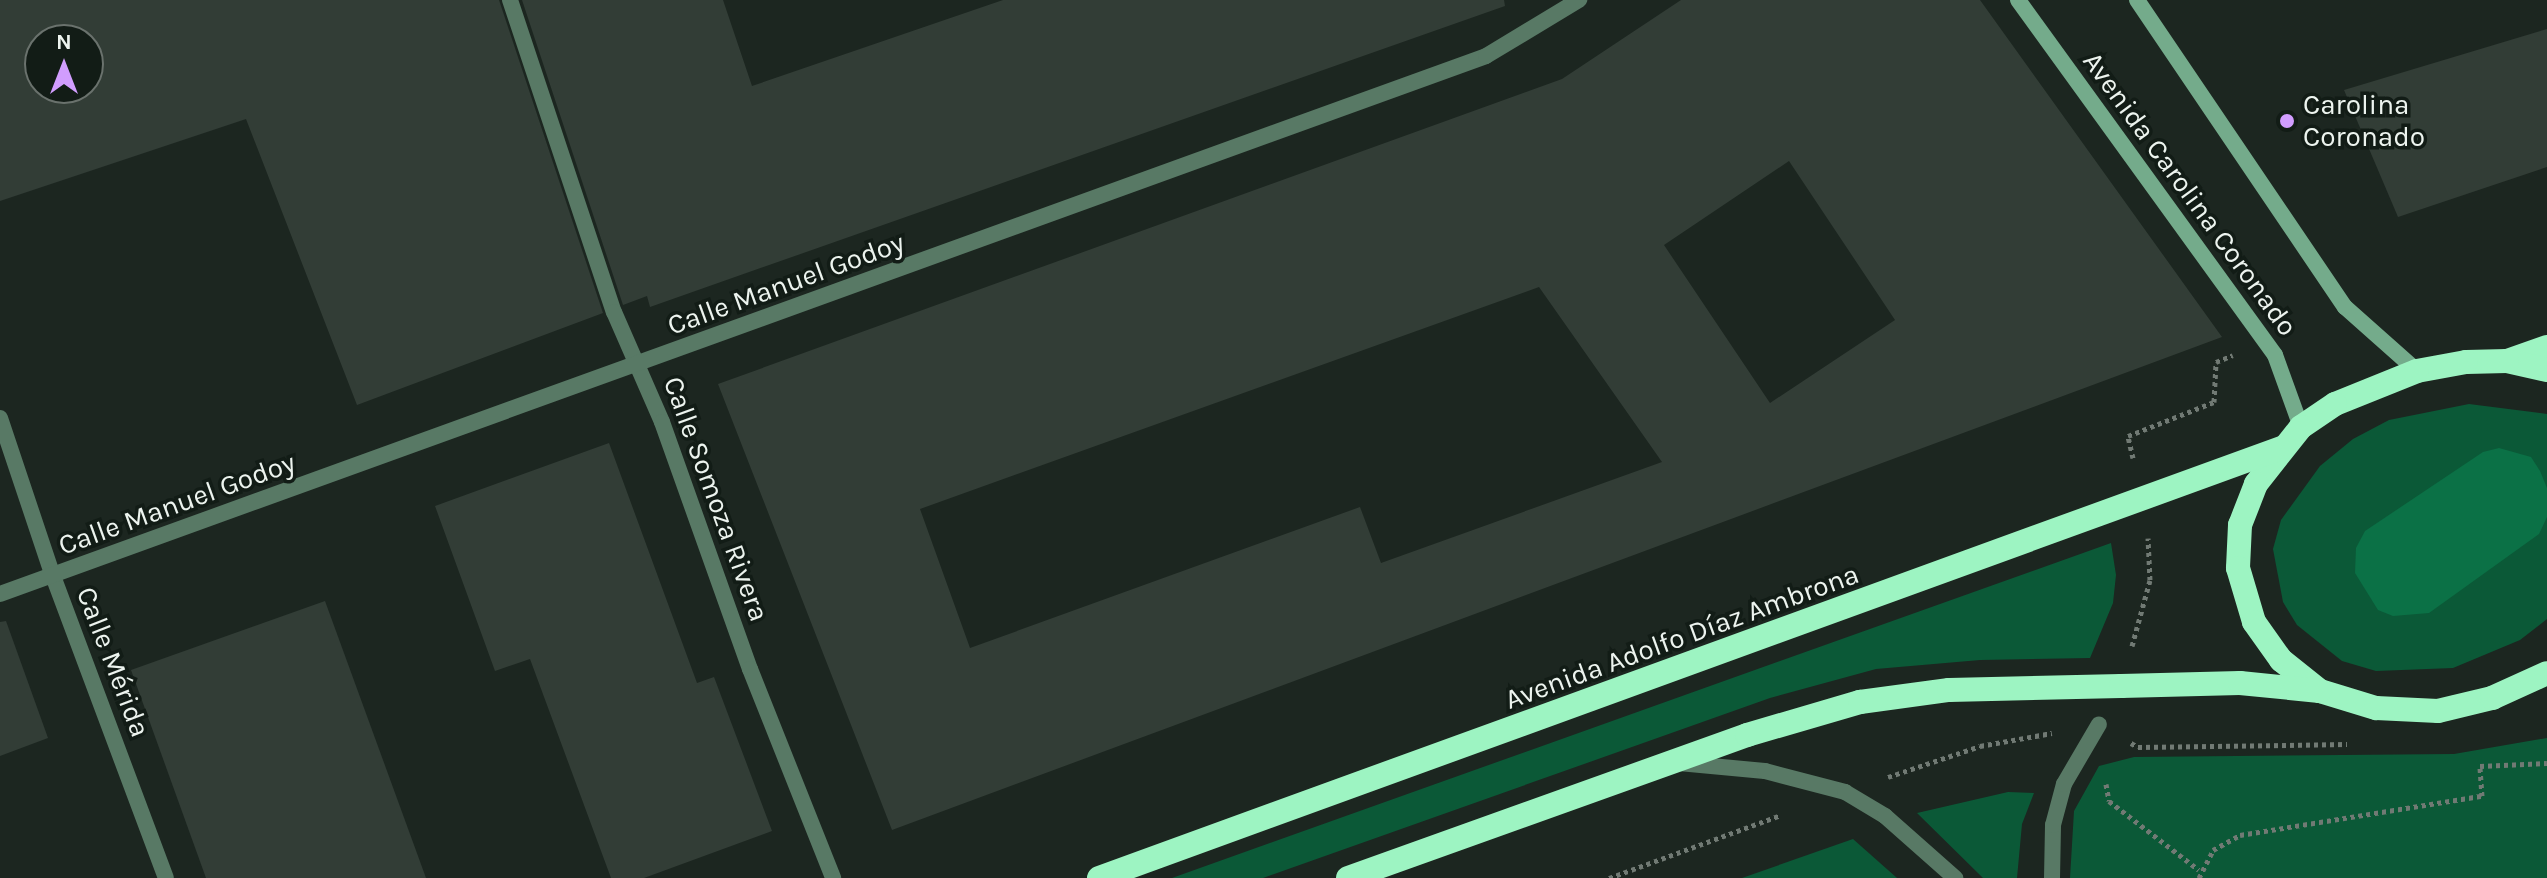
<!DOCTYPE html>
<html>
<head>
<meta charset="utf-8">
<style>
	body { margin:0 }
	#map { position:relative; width:2547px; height:878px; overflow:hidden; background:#1c2620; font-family:Karla,sans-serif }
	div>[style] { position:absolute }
	.green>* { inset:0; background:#0b5937 }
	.water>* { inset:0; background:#0b7146 }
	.building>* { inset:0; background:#323d36 }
	.path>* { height:5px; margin-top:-2.5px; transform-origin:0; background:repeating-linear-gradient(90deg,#717a74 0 4px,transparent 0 8px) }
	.street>* { height:16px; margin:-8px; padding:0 8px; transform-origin:8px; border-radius:8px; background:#587965 }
	.secondary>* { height:16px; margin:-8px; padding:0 8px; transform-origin:8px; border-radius:8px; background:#74ab8b }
	.highway>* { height:24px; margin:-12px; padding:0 12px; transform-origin:12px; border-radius:12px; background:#9df4c2 }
	.dots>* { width:22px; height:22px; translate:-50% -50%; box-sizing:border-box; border:4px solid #121c16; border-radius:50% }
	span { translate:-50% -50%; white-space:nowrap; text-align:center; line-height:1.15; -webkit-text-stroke:7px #121c16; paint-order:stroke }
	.poi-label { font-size:28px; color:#edf4ef }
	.left { translate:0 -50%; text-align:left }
	.street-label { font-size:28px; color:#edf4ef }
	.north { position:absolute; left:24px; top:24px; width:80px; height:80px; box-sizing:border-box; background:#121c16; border:2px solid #6a726d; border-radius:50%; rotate:0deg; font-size:22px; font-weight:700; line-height:32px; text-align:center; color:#edf4ef }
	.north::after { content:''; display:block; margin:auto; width:28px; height:36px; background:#d19dfe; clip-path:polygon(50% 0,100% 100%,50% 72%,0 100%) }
</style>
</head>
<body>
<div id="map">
	<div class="green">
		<div style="clip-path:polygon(2469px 404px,2547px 414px,2547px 619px,2520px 640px,2453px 668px,2376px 671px,2342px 661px,2297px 625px,2283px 602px,2273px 549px,2281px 520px,2320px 466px,2353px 439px,2389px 420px)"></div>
		<div style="clip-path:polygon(2111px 543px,2116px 575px,2113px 603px,2090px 658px,1980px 660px,1876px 669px,1770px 698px,1263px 878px,1172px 878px)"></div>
		<div style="clip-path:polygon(2547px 738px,2547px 878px,2070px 878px,2074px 811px,2099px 766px,2134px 757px,2454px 754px)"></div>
		<div style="clip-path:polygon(2008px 792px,2034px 793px,2022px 824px,2017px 878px,1983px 878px,1917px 813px)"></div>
		<div style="clip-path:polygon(1853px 839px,1897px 878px,1742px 878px)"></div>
	</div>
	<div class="water">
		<div style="clip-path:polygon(2499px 448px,2531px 457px,2540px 471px,2547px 488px,2547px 517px,2539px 534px,2429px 613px,2393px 616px,2378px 610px,2355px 573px,2356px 548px,2365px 531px,2483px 452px)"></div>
	</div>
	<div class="building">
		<div style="clip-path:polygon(evenodd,0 0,499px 0,603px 313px,357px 405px,246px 119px,0 201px,0 0,40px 40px,88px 40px,88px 88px,40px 88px,40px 40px)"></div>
		<div style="clip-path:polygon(522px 0,723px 0,752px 86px,1003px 0,1504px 0,1505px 6px,650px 307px,647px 296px,623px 305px)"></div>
		<div style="clip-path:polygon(evenodd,1681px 0,1980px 0,2222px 337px,892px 830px,718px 384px,1562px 79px,1681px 0,1789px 161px,1895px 320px,1770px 403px,1664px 245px,1789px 161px,1681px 0,1539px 287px,1662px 462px,1381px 563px,1360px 507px,970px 648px,920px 509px,1539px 287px)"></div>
		<div style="clip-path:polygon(2547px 29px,2547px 167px,2398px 217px,2344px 90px)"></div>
		<div style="clip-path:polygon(609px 443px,697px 683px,714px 677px,772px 831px,644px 878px,611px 878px,530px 659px,495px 671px,435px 506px)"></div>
		<div style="clip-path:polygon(325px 601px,426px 878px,206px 878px,131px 670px)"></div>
		<div style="clip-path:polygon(6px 621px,48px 738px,0 756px,0 622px)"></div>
	</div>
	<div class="path">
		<div style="left:2133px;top:458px;width:23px;rotate:-103deg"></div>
		<div style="left:2128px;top:436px;width:92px;rotate:-21.6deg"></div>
		<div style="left:2214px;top:402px;width:40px;rotate:-87.1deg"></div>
		<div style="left:2216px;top:362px;width:18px;rotate:-22deg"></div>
		<div style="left:2132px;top:646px;width:68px;rotate:-74.7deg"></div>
		<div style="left:2150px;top:580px;width:42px;rotate:-92.7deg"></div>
		<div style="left:2131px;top:743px;width:8px;rotate:30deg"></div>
		<div style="left:2138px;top:747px;width:209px;rotate:-0.8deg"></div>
		<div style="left:1888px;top:777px;width:97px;rotate:-18.6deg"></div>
		<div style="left:1980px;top:746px;width:73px;rotate:-10.2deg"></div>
		<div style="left:2106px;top:784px;width:17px;rotate:80deg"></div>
		<div style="left:2109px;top:801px;width:113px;rotate:37.5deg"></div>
		<div style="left:1609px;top:878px;width:183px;rotate:-20.1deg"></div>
		<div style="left:2199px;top:878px;width:31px;rotate:-63deg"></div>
		<div style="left:2213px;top:850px;width:31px;rotate:-29deg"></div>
		<div style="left:2240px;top:835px;width:245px;rotate:-9.2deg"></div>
		<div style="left:2482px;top:796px;width:30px;rotate:-94deg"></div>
		<div style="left:2480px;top:766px;width:67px;rotate:-2.6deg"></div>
	</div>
	<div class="street">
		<div style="left:510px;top:0;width:329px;rotate:71.6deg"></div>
		<div style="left:614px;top:312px;width:120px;rotate:66.4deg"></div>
		<div style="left:662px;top:422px;width:262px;rotate:70.4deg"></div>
		<div style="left:750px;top:669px;width:225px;rotate:68.3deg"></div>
		<div style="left:0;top:418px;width:167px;rotate:71.5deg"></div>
		<div style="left:53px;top:576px;width:322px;rotate:69.5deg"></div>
		<div style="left:0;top:594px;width:1580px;rotate:-19.9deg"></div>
		<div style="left:1486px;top:56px;width:109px;rotate:-31.1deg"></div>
		<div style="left:1679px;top:763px;width:86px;rotate:5.3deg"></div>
		<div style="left:1765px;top:771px;width:83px;rotate:14.7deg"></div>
		<div style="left:1845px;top:792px;width:47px;rotate:31deg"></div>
		<div style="left:1885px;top:816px;width:94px;rotate:41.5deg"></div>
		<div style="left:2052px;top:878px;width:53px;rotate:-88.9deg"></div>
		<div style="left:2053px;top:825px;width:42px;rotate:-75deg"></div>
		<div style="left:2064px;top:784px;width:69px;rotate:-59.7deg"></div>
	</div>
	<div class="secondary">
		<div style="left:2018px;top:0;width:438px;rotate:54.1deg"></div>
		<div style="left:2275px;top:355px;width:77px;rotate:70.1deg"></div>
		<div style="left:2137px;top:0;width:371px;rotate:55.9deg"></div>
		<div style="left:2345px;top:307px;width:96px;rotate:41.6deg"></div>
	</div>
	<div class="highway">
		<div style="left:2507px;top:361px;width:42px;rotate:-19.3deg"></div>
		<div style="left:2547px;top:370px;width:41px;rotate:-167.3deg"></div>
		<div style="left:2507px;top:361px;width:41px;rotate:178.6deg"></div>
		<div style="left:2466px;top:362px;width:50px;rotate:169.6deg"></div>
		<div style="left:2417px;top:371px;width:88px;rotate:158.1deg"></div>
		<div style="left:2335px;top:404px;width:41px;rotate:145.9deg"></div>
		<div style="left:2301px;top:427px;width:73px;rotate:128.3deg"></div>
		<div style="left:2256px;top:484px;width:44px;rotate:111.3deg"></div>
		<div style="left:2240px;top:525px;width:43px;rotate:92.7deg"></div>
		<div style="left:2238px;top:568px;width:56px;rotate:73.5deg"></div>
		<div style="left:2254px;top:622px;width:47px;rotate:54.6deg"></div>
		<div style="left:2281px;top:660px;width:50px;rotate:38.5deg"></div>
		<div style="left:2320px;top:691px;width:59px;rotate:16.9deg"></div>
		<div style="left:2376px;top:708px;width:62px;rotate:2.8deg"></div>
		<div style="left:2438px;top:711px;width:56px;rotate:-13.5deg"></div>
		<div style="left:2492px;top:698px;width:60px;rotate:-24.4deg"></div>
		<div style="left:1099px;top:878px;width:1261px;rotate:-19.99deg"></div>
		<div style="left:1348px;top:878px;width:424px;rotate:-19.7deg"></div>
		<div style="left:1747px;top:735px;width:118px;rotate:-16.3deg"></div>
		<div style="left:1860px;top:702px;width:90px;rotate:-7.7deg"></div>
		<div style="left:1949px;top:690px;width:172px;rotate:-1.3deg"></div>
		<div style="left:2121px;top:686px;width:119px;rotate:-1.4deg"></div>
		<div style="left:2240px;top:683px;width:80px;rotate:5.7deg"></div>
	</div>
	<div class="dots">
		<div style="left:2287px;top:121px;background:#d19dfe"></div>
	</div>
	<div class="poi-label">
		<span class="left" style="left:2303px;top:121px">Carolina<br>Coronado</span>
	</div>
	<div class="street-label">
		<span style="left:2190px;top:194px;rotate:54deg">Avenida Carolina Coronado</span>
		<span style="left:786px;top:284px;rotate:-20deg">Calle Manuel Godoy</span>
		<span style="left:716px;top:499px;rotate:70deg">Calle Somoza Rivera</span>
		<span style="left:177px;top:504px;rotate:-20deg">Calle Manuel Godoy</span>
		<span style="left:1682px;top:637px;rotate:-20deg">Avenida Adolfo Díaz Ambrona</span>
		<span style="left:113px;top:662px;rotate:69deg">Calle Mérida</span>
	</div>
	<div class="north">N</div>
</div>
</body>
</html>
